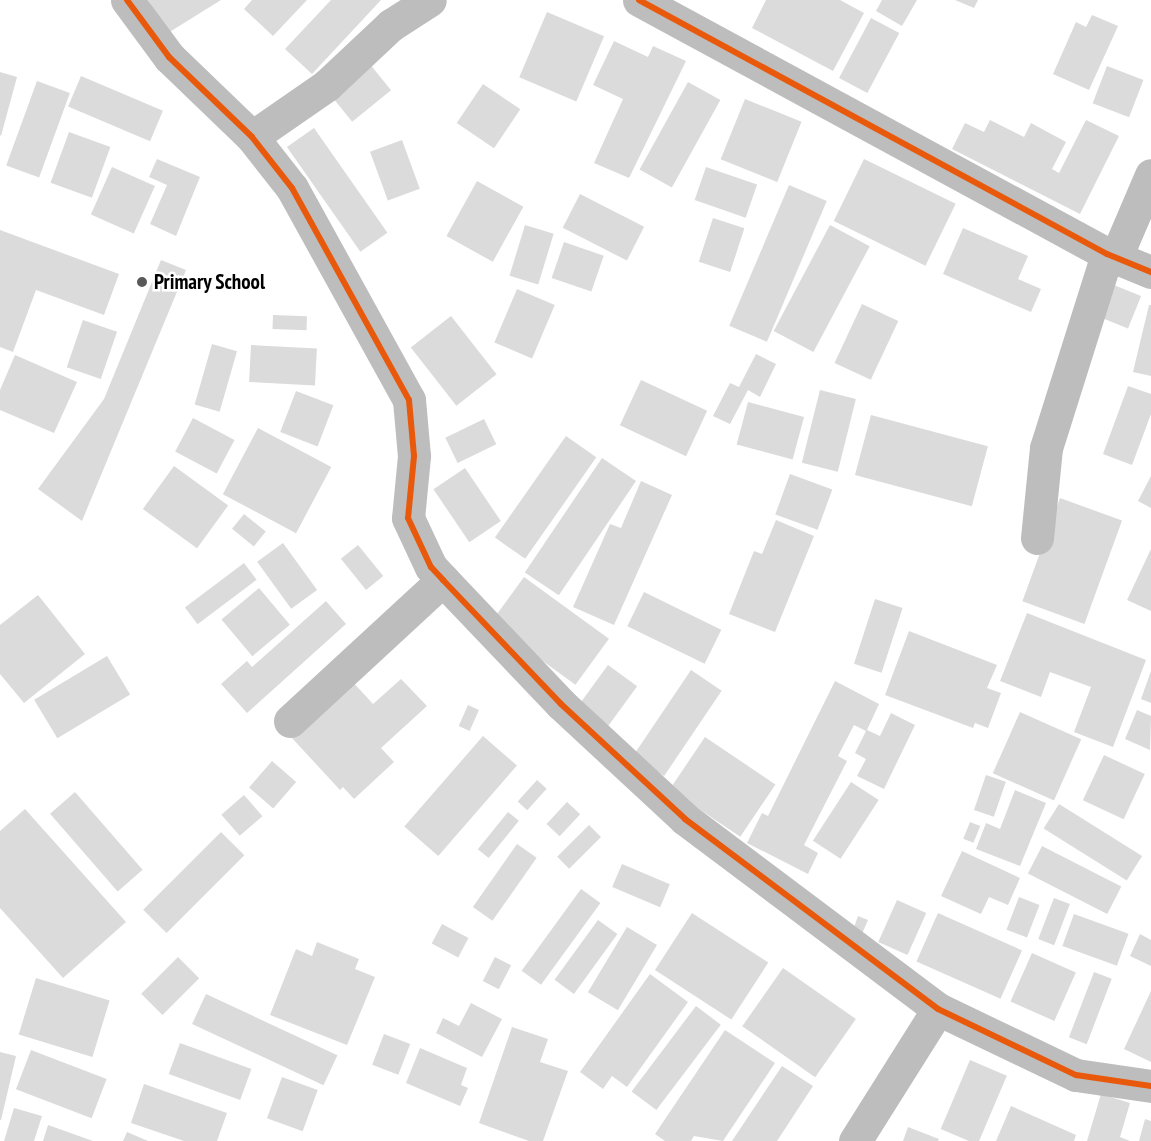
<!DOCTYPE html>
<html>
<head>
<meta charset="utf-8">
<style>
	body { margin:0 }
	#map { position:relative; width:1151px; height:1141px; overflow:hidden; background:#fff; font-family:"PT Sans Narrow",sans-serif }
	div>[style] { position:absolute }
	.building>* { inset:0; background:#dbdbdb; transform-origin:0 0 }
	.minor>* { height:33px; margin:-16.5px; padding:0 16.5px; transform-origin:16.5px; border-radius:16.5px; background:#bdbdbd }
	.cycleway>* { height:6px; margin:-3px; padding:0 3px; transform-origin:3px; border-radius:3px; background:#e8590c }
	.dots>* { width:16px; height:16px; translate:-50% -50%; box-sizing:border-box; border:3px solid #fff; border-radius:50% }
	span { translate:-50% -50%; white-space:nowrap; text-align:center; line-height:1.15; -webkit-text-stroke:5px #fff; paint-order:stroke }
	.poi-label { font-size:21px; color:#000; font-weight:700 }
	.left { translate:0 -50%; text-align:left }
</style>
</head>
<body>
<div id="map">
	<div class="building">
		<div style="clip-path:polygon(148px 0,221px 0,168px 33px)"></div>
		<div style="clip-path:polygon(252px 0,307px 0,273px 36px,244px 9px)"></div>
		<div style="clip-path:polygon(331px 0,381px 0,312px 74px,285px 49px)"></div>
		<div style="clip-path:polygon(766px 0,840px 0,864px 13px,833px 71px,752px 28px)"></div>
		<div style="clip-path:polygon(882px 0,917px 0,902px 26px,876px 11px)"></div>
		<div style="clip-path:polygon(955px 0,978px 0,974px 8px)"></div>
		<div style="left:547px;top:12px;width:62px;height:71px;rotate:23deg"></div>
		<div style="clip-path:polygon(1092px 15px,1118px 26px,1089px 90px,1053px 74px,1076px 22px,1086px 27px)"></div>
		<div style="left:871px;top:18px;width:32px;height:68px;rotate:28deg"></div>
		<div style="clip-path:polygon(614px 41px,648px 57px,653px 46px,686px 61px,629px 178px,594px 163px,623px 99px,593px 85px)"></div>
		<div style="left:369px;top:63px;width:35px;height:50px;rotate:51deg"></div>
		<div style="left:1107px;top:66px;width:39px;height:40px;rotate:21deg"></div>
		<div style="clip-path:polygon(0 72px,17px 77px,1px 136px,0 135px)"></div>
		<div style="left:81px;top:76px;width:89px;height:33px;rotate:23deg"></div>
		<div style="left:37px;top:81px;width:35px;height:90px;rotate:20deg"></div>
		<div style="left:688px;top:82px;width:37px;height:100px;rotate:29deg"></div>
		<div style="left:483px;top:84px;width:45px;height:47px;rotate:34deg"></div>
		<div style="left:745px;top:99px;width:61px;height:65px;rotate:22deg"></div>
		<div style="clip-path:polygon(990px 120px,1024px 137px,1031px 123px,1066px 142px,1052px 169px,1059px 173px,1086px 120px,1119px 136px,1080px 214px,952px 149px,965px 123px,984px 132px)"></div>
		<div style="left:314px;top:128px;width:128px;height:33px;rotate:55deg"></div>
		<div style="left:69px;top:132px;width:44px;height:54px;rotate:20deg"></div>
		<div style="left:402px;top:140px;width:52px;height:34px;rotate:70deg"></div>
		<div style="clip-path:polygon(157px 159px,200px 177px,176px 236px,150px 224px,167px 185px,149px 177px)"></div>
		<div style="left:864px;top:159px;width:102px;height:69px;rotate:26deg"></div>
		<div style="left:112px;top:167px;width:47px;height:52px;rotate:24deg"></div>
		<div style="left:706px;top:167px;width:54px;height:35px;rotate:19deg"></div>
		<div style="left:477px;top:181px;width:53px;height:63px;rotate:29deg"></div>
		<div style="left:789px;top:185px;width:41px;height:153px;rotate:23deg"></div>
		<div style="left:580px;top:194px;width:72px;height:38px;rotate:27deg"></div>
		<div style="left:713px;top:218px;width:33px;height:46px;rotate:18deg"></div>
		<div style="left:525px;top:225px;width:30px;height:53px;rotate:17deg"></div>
		<div style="left:830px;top:225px;width:45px;height:120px;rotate:28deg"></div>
		<div style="clip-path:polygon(963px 228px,1028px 256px,1018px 279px,1041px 289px,1031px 312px,943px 274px)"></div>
		<div style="clip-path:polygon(0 230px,119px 274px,104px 315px,36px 290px,13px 352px,0 347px)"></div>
		<div style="left:564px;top:242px;width:42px;height:38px;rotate:19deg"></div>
		<div style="clip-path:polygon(161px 260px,186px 270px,82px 521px,38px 489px,104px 399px)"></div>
		<div style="left:1104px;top:281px;width:40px;height:35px;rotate:22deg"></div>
		<div style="left:517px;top:289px;width:41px;height:58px;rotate:23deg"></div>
		<div style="left:862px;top:304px;width:40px;height:65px;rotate:25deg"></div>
		<div style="clip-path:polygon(1149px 305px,1151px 305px,1151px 376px,1133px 372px)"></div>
		<div style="left:273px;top:315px;width:34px;height:14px;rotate:2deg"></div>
		<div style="left:451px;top:316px;width:74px;height:51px;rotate:52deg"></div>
		<div style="left:83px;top:320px;width:36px;height:50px;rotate:19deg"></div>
		<div style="left:212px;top:344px;width:26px;height:63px;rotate:16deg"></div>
		<div style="left:251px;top:345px;width:66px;height:37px;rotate:3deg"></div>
		<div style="clip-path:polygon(756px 354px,776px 364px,760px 397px,748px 390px,730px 424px,713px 416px,730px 383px,739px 387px)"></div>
		<div style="clip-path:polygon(15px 355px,77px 382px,54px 433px,0 410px,0 390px)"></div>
		<div style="left:641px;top:380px;width:73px;height:50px;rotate:25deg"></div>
		<div style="clip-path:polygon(1128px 386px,1151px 394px,1151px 414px,1132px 465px,1103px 454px)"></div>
		<div style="left:820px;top:390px;width:37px;height:75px;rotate:14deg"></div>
		<div style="left:296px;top:391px;width:40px;height:44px;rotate:21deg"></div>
		<div style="left:748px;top:402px;width:58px;height:44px;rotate:15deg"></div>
		<div style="left:871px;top:415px;width:121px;height:62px;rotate:15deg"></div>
		<div style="left:193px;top:418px;width:47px;height:38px;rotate:28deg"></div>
		<div style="left:484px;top:419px;width:28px;height:43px;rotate:64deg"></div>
		<div style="left:258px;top:428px;width:83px;height:75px;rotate:28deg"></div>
		<div style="left:566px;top:436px;width:37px;height:124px;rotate:35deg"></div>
		<div style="left:602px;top:458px;width:41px;height:138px;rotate:34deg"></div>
		<div style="left:174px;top:466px;width:67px;height:53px;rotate:36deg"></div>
		<div style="left:465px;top:468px;width:64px;height:38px;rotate:56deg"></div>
		<div style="left:790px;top:474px;width:45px;height:43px;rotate:20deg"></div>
		<div style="clip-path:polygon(1151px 476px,1151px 508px,1138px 501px)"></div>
		<div style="clip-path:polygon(641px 481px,672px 495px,614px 625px,573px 607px,610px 524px,621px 528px)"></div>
		<div style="left:1060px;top:498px;width:66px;height:110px;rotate:20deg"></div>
		<div style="left:244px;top:514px;width:28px;height:19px;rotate:39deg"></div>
		<div style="clip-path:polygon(776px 520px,814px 536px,775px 632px,729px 614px,754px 551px,762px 554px)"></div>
		<div style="left:283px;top:543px;width:58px;height:32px;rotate:54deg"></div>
		<div style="left:358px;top:545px;width:40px;height:22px;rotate:51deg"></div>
		<div style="clip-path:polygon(1151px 549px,1151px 611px,1127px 600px)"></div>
		<div style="left:244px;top:563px;width:21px;height:74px;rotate:53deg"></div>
		<div style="left:524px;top:577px;width:105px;height:57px;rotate:36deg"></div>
		<div style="left:259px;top:588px;width:48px;height:49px;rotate:50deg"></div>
		<div style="left:644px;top:592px;width:86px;height:38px;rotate:26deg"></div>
		<div style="clip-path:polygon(38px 595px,85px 654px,24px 703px,0 674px,0 625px)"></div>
		<div style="left:875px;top:599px;width:29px;height:68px;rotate:18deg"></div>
		<div style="clip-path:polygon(326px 601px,346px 624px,247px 713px,221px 684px,247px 661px,252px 667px)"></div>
		<div style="clip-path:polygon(1027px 613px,1146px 660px,1113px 747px,1074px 732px,1091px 687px,1050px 672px,1041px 697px,1000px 681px)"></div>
		<div style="clip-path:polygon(909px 631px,997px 665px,987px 688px,1001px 693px,988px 728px,975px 723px,973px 728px,885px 695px)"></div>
		<div style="left:107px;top:656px;width:45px;height:85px;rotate:59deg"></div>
		<div style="left:608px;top:665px;width:36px;height:57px;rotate:36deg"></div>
		<div style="left:691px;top:670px;width:37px;height:103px;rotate:34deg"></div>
		<div style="clip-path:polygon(1151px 671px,1151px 703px,1141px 699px)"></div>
		<div style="clip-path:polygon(401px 679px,427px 706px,381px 748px,394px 762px,354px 799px,343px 787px,340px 790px,291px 737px,352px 681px,373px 704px)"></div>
		<div style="clip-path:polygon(835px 681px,879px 704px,867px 730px,880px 736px,891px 713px,915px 725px,884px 789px,857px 776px,866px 759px,855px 753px,866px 731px,854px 725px,838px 756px,847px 761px,804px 845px,818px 853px,808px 874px,747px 843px,762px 813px,768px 816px)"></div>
		<div style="left:468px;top:705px;width:12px;height:23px;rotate:24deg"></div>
		<div style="clip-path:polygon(1137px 710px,1151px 716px,1150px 750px,1125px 739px)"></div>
		<div style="left:1020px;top:712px;width:67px;height:67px;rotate:24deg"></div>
		<div style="left:483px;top:736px;width:45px;height:120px;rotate:41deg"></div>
		<div style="left:705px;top:737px;width:85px;height:63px;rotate:34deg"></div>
		<div style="left:1104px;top:755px;width:45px;height:50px;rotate:25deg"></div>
		<div style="left:272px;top:761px;width:32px;height:35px;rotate:41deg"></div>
		<div style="left:986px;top:775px;width:21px;height:37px;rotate:19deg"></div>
		<div style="left:537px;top:780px;width:13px;height:29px;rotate:42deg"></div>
		<div style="left:851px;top:782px;width:33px;height:70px;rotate:33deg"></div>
		<div style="clip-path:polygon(1015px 790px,1046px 803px,1020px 866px,976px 849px,986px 823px,1000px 829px)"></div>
		<div style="left:75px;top:792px;width:103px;height:33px;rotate:49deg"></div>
		<div style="left:244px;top:795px;width:28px;height:30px;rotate:49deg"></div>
		<div style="left:567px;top:802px;width:18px;height:30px;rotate:43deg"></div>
		<div style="left:1059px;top:804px;width:98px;height:29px;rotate:32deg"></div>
		<div style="clip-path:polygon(25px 809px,126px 922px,63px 978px,0 908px,0 831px)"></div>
		<div style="left:508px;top:812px;width:14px;height:48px;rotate:39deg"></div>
		<div style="left:970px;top:822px;width:11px;height:18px;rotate:22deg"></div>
		<div style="left:589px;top:825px;width:17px;height:45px;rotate:45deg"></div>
		<div style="left:221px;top:832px;width:33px;height:110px;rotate:45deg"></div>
		<div style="left:517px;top:844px;width:24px;height:77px;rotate:35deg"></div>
		<div style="left:1042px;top:846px;width:89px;height:31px;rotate:27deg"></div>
		<div style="clip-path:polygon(962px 851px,1020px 878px,1008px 905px,989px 897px,981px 914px,941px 896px)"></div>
		<div style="left:622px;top:864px;width:52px;height:25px;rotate:23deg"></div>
		<div style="left:581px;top:889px;width:24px;height:101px;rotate:36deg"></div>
		<div style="left:1019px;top:897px;width:22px;height:35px;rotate:21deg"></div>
		<div style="left:1054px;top:898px;width:17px;height:44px;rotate:21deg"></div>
		<div style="left:897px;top:900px;width:32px;height:46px;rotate:24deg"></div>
		<div style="left:692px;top:913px;width:91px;height:68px;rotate:33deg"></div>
		<div style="left:938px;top:913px;width:92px;height:53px;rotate:24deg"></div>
		<div style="left:1074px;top:914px;width:58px;height:34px;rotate:20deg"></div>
		<div style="clip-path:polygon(858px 916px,868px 920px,861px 936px,852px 933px)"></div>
		<div style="left:598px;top:920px;width:24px;height:74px;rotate:36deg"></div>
		<div style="left:442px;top:924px;width:30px;height:22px;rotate:28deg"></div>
		<div style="left:627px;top:927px;width:35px;height:76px;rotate:31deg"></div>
		<div style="clip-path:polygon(1140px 934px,1151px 940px,1151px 966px,1130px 956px)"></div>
		<div style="clip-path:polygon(317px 942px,359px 959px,355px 969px,375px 977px,347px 1045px,270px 1015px,296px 949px,312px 956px)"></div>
		<div style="left:1032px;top:953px;width:48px;height:53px;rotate:24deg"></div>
		<div style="left:178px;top:957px;width:30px;height:52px;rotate:45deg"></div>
		<div style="left:495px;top:957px;width:18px;height:27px;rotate:27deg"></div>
		<div style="left:783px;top:968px;width:89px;height:71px;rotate:35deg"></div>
		<div style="left:1094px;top:972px;width:19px;height:70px;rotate:21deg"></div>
		<div style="clip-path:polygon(650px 974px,688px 1002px,627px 1087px,612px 1076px,603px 1089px,580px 1072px)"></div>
		<div style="left:36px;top:978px;width:77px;height:59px;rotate:17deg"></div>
		<div style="clip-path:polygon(1151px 991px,1151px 1062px,1124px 1049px)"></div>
		<div style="left:206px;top:994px;width:145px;height:33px;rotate:25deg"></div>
		<div style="clip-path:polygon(471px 1003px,502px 1019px,482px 1057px,436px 1033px,443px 1018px,459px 1026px)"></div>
		<div style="left:696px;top:1006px;width:31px;height:107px;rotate:37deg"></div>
		<div style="clip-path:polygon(512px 1027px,548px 1039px,540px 1062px,568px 1071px,543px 1141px,529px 1141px,479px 1123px)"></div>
		<div style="clip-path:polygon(725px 1030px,775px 1063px,723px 1141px,694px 1136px,691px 1141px,665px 1141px,655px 1134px)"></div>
		<div style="left:384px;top:1034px;width:28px;height:33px;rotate:21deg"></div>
		<div style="left:180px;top:1043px;width:76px;height:33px;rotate:20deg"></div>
		<div style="clip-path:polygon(420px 1048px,467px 1068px,461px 1085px,468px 1088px,460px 1106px,406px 1083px)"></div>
		<div style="left:31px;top:1050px;width:81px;height:42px;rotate:21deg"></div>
		<div style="clip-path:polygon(0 1052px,16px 1056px,1px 1120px,0 1120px)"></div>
		<div style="left:970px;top:1060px;width:40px;height:75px;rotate:23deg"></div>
		<div style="clip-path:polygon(782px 1066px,813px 1086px,777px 1141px,732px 1141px)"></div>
		<div style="left:282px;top:1077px;width:38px;height:44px;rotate:20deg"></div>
		<div style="clip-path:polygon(144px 1084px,227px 1113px,217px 1141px,184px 1141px,131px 1123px)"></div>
		<div style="clip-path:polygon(1101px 1094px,1130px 1103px,1120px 1137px,1130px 1141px,1087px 1141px)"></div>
		<div style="clip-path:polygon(1011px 1106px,1076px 1135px,1074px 1141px,996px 1141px)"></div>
		<div style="clip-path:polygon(14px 1108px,42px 1116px,34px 1141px,4px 1141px)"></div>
		<div style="clip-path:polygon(1145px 1119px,1151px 1121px,1151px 1141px,1139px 1141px)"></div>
		<div style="clip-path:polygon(48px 1125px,93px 1141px,43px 1141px)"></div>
		<div style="clip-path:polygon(908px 1127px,939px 1139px,938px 1141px,903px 1141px)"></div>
		<div style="clip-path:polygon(127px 1132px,148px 1141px,123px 1141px)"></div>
	</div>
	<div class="minor">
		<div style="left:127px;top:0;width:71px;rotate:53.6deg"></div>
		<div style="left:169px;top:57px;width:115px;rotate:43.9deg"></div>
		<div style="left:252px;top:137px;width:65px;rotate:51.9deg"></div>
		<div style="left:292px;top:188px;width:242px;rotate:61.1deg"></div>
		<div style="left:409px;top:400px;width:56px;rotate:84.9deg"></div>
		<div style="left:414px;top:456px;width:62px;rotate:95.5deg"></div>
		<div style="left:408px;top:518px;width:54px;rotate:64.9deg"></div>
		<div style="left:431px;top:567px;width:18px;rotate:47deg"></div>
		<div style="left:443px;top:580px;width:171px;rotate:46.4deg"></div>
		<div style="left:561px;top:704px;width:169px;rotate:42.8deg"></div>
		<div style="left:685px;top:819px;width:316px;rotate:36.9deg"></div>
		<div style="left:938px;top:1009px;width:153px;rotate:25.6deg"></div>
		<div style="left:1076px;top:1075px;width:76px;rotate:8.3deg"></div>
		<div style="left:639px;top:0;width:532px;rotate:28.49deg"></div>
		<div style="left:1107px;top:254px;width:48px;rotate:22.2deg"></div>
		<div style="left:252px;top:137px;width:91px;rotate:-34.7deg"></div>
		<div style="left:327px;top:85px;width:88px;rotate:-43.2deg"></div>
		<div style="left:391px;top:25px;width:46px;rotate:-32.7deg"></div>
		<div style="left:1116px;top:257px;width:89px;rotate:-66.9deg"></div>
		<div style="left:1037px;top:538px;width:90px;rotate:-84.3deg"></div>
		<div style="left:1046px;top:448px;width:203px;rotate:-72.5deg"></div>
		<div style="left:290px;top:721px;width:208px;rotate:-42.7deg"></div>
		<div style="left:855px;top:1141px;width:156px;rotate:-57.8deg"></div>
	</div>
	<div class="cycleway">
		<div style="left:127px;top:0;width:71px;rotate:53.6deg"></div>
		<div style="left:169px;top:57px;width:115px;rotate:43.9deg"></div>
		<div style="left:252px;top:137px;width:65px;rotate:51.9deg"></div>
		<div style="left:292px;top:188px;width:242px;rotate:61.1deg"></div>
		<div style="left:409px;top:400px;width:56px;rotate:84.9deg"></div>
		<div style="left:414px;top:456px;width:62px;rotate:95.5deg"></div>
		<div style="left:408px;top:518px;width:54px;rotate:64.9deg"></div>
		<div style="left:431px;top:567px;width:18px;rotate:47deg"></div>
		<div style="left:443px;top:580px;width:171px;rotate:46.4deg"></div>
		<div style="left:561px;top:704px;width:169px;rotate:42.8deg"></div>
		<div style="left:685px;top:819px;width:316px;rotate:36.9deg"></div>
		<div style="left:938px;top:1009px;width:153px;rotate:25.6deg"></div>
		<div style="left:1076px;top:1075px;width:76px;rotate:8.3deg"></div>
		<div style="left:639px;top:0;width:532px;rotate:28.49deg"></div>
		<div style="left:1107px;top:254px;width:48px;rotate:22.2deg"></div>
	</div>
	<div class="dots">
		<div style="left:142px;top:282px;background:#595959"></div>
	</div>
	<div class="poi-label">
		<span class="left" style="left:154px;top:282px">Primary School</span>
	</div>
</div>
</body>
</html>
